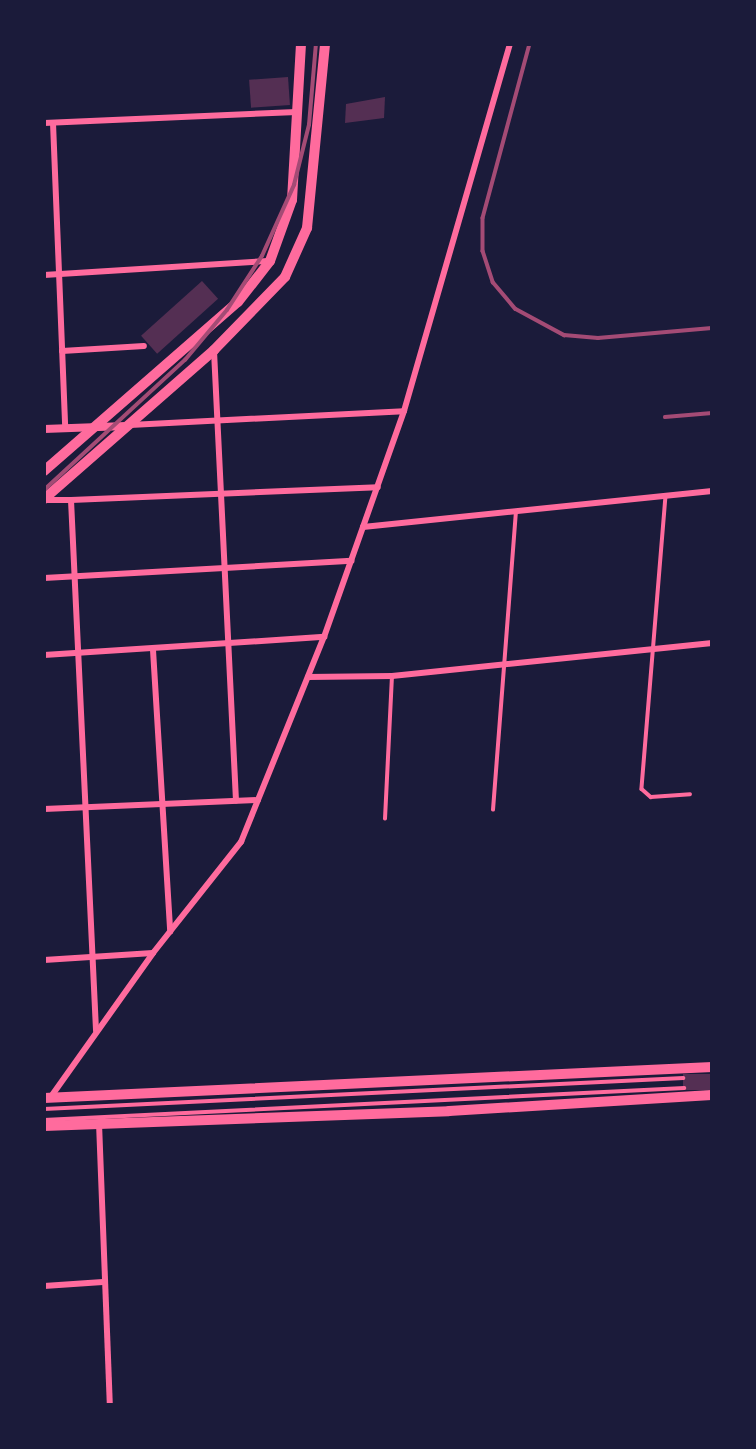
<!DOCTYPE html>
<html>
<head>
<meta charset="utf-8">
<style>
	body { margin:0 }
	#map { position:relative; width:756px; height:1449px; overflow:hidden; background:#1b1b3a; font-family:"Noto Serif",serif }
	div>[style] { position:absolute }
	.building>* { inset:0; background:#542f53; transform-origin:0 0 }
	.service>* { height:3.5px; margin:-1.75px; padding:0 1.75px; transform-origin:1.75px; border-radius:1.75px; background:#ff6b9d }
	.minor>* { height:6px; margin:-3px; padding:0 3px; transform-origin:3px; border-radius:3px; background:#ff6b9d }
	.tertiary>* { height:8px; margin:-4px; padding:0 4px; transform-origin:4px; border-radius:4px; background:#ff6b9d }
	.primary>* { height:10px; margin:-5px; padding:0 5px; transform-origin:5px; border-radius:5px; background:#ff6b9d }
	.rail>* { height:3.5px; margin:-1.75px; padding:0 1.75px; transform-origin:1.75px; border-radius:1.75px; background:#a44b75 }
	span { translate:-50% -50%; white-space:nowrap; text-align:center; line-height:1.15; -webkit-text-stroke:7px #1b1b3a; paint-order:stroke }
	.frame { position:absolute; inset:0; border:46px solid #1b1b3a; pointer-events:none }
</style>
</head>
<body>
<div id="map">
	<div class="building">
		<div style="left:288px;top:77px;width:28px;height:39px;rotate:86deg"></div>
		<div style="clip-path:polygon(385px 97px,384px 118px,345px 123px,346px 104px)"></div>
		<div style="left:202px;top:281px;width:24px;height:82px;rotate:48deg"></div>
		<div style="left:712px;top:1074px;width:16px;height:29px;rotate:90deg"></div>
	</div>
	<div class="service">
		<div style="left:666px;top:496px;width:294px;rotate:94.7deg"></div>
		<div style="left:642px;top:789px;width:12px;rotate:42deg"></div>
		<div style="left:651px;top:797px;width:39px;rotate:-4deg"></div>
		<div style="left:493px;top:810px;width:299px;rotate:-85.6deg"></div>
		<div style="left:385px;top:819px;width:143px;rotate:-87.2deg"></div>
		<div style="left:44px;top:1109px;width:640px;rotate:-2.78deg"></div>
		<div style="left:44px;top:1120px;width:641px;rotate:-2.86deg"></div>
	</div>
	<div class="minor">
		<div style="left:44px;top:123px;width:253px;rotate:-2.5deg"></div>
		<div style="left:53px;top:123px;width:304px;rotate:87.7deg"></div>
		<div style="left:44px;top:275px;width:225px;rotate:-3.6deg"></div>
		<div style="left:62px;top:351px;width:82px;rotate:-3.5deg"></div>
		<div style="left:214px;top:351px;width:450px;rotate:87.2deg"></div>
		<div style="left:130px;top:425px;width:274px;rotate:-2.9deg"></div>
		<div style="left:44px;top:500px;width:27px"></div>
		<div style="left:71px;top:500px;width:531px;rotate:87.3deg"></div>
		<div style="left:71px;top:500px;width:307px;rotate:-2.4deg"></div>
		<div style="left:363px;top:527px;width:351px;rotate:-5.9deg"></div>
		<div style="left:44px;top:578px;width:308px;rotate:-3.2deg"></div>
		<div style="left:153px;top:650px;width:282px;rotate:86.5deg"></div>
		<div style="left:44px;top:655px;width:281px;rotate:-3.7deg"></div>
		<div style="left:308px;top:677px;width:84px;rotate:-0.7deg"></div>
		<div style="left:392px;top:676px;width:322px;rotate:-5.9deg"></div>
		<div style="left:44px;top:809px;width:214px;rotate:-2.4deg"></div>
		<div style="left:44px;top:960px;width:109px;rotate:-3.7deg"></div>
		<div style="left:50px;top:1098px;width:178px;rotate:-54.6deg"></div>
		<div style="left:153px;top:953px;width:142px;rotate:-51.6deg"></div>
		<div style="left:241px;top:842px;width:221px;rotate:-68deg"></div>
		<div style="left:324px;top:637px;width:240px;rotate:-70.5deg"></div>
		<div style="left:404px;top:411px;width:382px;rotate:-73.9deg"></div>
		<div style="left:99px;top:1123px;width:282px;rotate:87.8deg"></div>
		<div style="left:44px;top:1286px;width:59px;rotate:-3.9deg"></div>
	</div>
	<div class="tertiary">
		<div style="left:44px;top:429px;width:82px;rotate:-2.1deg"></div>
	</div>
	<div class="primary">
		<div style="left:44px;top:471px;width:257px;rotate:-41.1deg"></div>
		<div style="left:238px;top:302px;width:52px;rotate:-52deg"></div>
		<div style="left:270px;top:261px;width:65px;rotate:-70.2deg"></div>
		<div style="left:292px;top:200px;width:156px;rotate:-86.7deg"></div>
		<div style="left:44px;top:499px;width:226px;rotate:-41.2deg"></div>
		<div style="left:214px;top:350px;width:102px;rotate:-45.8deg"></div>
		<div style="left:285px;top:277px;width:54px;rotate:-65.8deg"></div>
		<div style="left:307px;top:228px;width:185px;rotate:-84.4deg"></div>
		<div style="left:44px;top:1098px;width:669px;rotate:-2.66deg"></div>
		<div style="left:44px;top:1126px;width:405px;rotate:-2.1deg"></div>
		<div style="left:449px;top:1111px;width:263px;rotate:-3.5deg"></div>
	</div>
	<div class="rail">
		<div style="left:530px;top:44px;width:180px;rotate:105.1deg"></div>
		<div style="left:483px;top:218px;width:33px;rotate:90deg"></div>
		<div style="left:483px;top:251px;width:33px;rotate:72deg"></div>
		<div style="left:493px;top:282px;width:35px;rotate:50deg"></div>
		<div style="left:516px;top:309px;width:55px;rotate:28.4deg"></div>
		<div style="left:564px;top:335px;width:34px;rotate:5deg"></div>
		<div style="left:598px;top:338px;width:114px;rotate:-5deg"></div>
		<div style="left:665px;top:417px;width:47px;rotate:-4.9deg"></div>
		<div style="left:44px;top:490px;width:192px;rotate:-42.7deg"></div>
		<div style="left:185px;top:360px;width:65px;rotate:-50deg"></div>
		<div style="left:227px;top:310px;width:64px;rotate:-57.1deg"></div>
		<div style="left:262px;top:256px;width:78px;rotate:-65.7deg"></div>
		<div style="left:294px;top:185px;width:62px;rotate:-76deg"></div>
		<div style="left:309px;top:125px;width:81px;rotate:-85.1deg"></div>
	</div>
	<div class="frame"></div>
</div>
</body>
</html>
